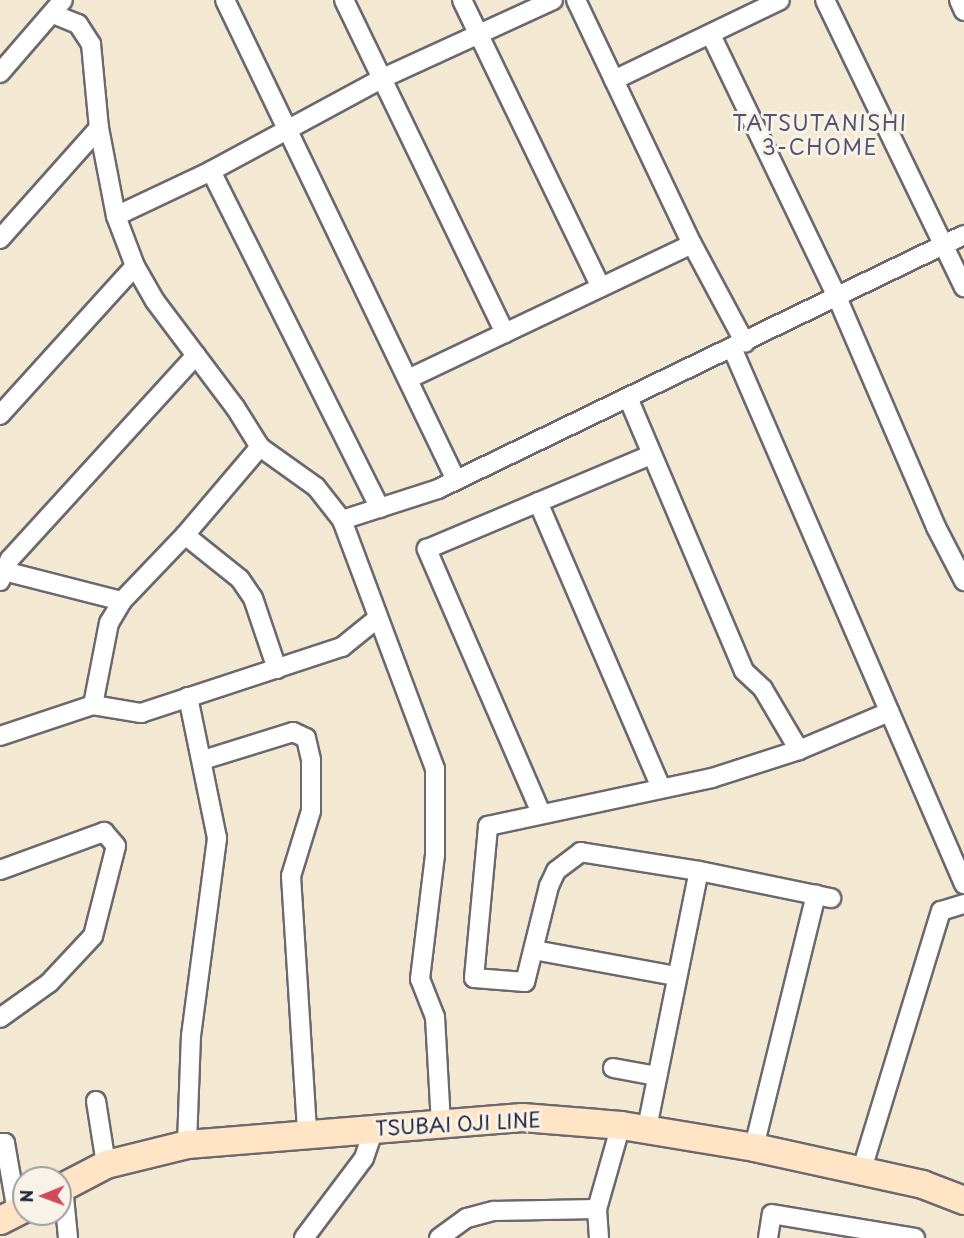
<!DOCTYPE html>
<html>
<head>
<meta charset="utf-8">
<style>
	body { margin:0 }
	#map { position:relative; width:964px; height:1238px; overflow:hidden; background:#f3e9d3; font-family:"Playpen Sans",sans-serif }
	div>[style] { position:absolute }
	.roads { filter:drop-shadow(2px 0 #6b6870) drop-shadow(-2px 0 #6b6870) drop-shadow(0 2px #6b6870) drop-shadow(0 -2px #6b6870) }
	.street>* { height:18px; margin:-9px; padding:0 9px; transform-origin:9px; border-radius:9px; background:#fff }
	.secondary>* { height:27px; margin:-13.5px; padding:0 13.5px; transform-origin:13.5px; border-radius:13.5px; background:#ffe4c6 }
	span { translate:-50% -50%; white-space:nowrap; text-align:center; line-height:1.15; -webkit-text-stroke:6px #f7f3e8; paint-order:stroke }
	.street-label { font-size:20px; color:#22223b }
	.neighbourhood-label { font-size:21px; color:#565271; letter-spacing:1.5px }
	.north { position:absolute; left:12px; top:1166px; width:60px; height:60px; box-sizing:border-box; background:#f7f3e8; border:2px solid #a29fa3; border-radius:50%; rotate:269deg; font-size:16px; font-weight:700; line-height:24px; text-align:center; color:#22223b }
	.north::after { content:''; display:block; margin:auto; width:21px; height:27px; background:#d1495b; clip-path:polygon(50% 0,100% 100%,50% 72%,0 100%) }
</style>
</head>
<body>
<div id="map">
	<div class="roads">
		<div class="street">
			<div style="left:225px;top:0;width:533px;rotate:64.3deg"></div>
			<div style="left:344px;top:0;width:370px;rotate:64.2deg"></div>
			<div style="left:462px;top:0;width:319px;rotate:64.2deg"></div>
			<div style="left:576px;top:0;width:270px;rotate:64.6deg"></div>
			<div style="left:692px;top:244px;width:112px;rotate:61.8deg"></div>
			<div style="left:825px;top:0;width:319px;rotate:64.2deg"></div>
			<div style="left:959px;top:0;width:12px;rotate:66deg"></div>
			<div style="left:53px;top:14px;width:27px;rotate:22deg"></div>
			<div style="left:78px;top:24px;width:24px;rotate:57deg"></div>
			<div style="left:91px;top:44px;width:84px;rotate:84.6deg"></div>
			<div style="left:99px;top:128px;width:90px;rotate:79.1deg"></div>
			<div style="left:116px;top:216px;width:53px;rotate:69.2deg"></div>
			<div style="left:135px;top:266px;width:40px;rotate:60.3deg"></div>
			<div style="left:155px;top:301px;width:133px;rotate:53deg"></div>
			<div style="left:235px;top:407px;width:47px;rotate:58deg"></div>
			<div style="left:260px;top:447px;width:69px;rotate:35.5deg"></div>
			<div style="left:316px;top:487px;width:42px;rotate:51.8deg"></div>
			<div style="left:342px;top:520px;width:266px;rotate:69.5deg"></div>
			<div style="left:435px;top:769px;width:86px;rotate:90deg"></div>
			<div style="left:435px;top:855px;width:125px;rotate:96.9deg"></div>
			<div style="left:420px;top:979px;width:41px;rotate:68.5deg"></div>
			<div style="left:435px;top:1017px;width:107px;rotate:86.8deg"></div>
			<div style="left:711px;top:35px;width:291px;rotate:64.3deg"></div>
			<div style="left:837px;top:297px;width:250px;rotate:66.7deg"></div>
			<div style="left:936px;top:527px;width:61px;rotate:62.6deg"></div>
			<div style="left:0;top:73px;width:96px;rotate:-49.2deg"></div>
			<div style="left:614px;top:80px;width:184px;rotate:-25.7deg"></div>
			<div style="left:211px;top:171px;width:377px;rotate:63.4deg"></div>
			<div style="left:116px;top:216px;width:105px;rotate:-25.3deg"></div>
			<div style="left:211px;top:171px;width:196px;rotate:-28.4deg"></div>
			<div style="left:383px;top:78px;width:187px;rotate:-24.6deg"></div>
			<div style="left:0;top:239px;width:149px;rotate:-48.3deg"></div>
			<div style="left:733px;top:350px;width:582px;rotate:66.61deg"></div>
			<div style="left:408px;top:379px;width:314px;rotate:-25.4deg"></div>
			<div style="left:629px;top:400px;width:294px;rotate:67deg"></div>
			<div style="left:744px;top:671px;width:26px;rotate:43deg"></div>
			<div style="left:763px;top:689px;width:71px;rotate:59.5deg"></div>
			<div style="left:0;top:415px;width:201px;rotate:-47.8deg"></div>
			<div style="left:538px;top:502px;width:311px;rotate:66.7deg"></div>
			<div style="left:342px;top:520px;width:101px;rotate:-17.9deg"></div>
			<div style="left:438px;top:489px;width:584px;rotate:-25.78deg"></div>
			<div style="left:185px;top:535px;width:70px;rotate:38.7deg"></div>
			<div style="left:240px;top:579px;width:23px;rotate:56deg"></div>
			<div style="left:253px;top:598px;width:75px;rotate:71.3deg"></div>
			<div style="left:0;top:570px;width:126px;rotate:14.3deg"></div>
			<div style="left:122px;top:601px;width:91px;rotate:-46.3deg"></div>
			<div style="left:185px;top:535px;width:116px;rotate:-49.6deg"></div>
			<div style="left:0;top:581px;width:24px;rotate:-66deg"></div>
			<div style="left:10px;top:559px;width:276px;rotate:-47.6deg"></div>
			<div style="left:93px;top:705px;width:84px;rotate:-79deg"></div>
			<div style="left:109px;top:623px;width:26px;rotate:-59deg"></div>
			<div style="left:0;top:736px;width:98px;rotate:-18.4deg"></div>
			<div style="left:93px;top:705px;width:49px;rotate:9.5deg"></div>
			<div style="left:141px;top:713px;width:212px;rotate:-18.2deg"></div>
			<div style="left:342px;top:647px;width:46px;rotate:-38.9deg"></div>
			<div style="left:203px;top:760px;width:94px;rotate:-17.3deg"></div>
			<div style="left:293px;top:732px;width:14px;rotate:25deg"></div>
			<div style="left:306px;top:738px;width:23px;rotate:77deg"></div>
			<div style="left:311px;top:760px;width:51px;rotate:90deg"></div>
			<div style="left:311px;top:811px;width:68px;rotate:107.1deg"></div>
			<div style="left:291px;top:876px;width:256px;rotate:86.4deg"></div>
			<div style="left:541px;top:813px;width:288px;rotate:-113.4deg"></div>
			<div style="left:427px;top:549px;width:243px;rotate:-22.8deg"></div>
			<div style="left:0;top:870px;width:111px;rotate:-20.1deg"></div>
			<div style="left:104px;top:832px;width:18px;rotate:49deg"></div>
			<div style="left:116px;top:846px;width:93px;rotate:104.3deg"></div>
			<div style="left:93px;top:936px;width:64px;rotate:133.1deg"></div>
			<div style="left:49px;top:983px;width:60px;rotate:144.5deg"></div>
			<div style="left:699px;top:871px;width:120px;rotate:-170.9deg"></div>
			<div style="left:581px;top:852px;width:31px;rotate:143deg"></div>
			<div style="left:556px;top:871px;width:17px;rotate:115deg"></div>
			<div style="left:549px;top:886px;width:99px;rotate:104deg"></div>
			<div style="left:525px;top:982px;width:51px;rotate:-175.5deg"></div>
			<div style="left:474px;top:978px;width:153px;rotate:-84.7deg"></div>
			<div style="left:488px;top:826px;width:229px;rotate:-12.1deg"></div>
			<div style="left:712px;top:778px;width:91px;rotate:-17.8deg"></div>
			<div style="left:799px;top:750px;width:98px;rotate:-22.9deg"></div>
			<div style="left:534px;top:950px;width:144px;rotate:10.4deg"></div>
			<div style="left:613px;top:1068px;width:45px;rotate:10.3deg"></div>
			<div style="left:96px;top:1101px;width:64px;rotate:81deg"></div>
			<div style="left:647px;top:1128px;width:262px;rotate:-78.6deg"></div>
			<div style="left:699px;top:871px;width:135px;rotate:11.6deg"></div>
			<div style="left:0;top:1143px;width:5px"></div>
			<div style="left:5px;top:1143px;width:70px;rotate:80.1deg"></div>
			<div style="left:187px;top:1144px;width:108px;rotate:-87.9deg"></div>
			<div style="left:191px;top:1036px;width:200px;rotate:-82.5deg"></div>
			<div style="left:217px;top:838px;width:144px;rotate:-101.6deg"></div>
			<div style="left:754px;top:1147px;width:260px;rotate:-76.2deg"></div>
			<div style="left:862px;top:1169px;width:270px;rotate:-73deg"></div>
			<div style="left:941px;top:911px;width:24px;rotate:-17deg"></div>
			<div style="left:63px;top:1186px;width:52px;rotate:84.5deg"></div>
			<div style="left:304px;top:1238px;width:100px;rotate:-53.1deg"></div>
			<div style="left:364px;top:1158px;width:31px;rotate:-71deg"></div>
			<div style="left:439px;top:1238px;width:34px;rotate:-36deg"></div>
			<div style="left:467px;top:1218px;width:28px;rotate:-15deg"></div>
			<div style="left:494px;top:1211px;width:103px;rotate:-1.1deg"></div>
			<div style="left:599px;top:1238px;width:29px;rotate:-94deg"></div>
			<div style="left:597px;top:1209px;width:87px;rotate:-74.1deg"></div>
			<div style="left:768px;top:1238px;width:24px;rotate:-81deg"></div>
			<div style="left:772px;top:1214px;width:145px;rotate:9.5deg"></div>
		</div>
		<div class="secondary">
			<div style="left:60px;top:1188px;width:52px;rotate:-27.6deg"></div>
			<div style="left:106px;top:1164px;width:83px;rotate:-13.9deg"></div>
			<div style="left:187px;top:1144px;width:336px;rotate:-4.6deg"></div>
			<div style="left:522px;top:1117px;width:99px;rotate:4.6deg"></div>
			<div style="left:621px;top:1125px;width:135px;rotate:9.4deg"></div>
			<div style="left:754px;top:1147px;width:172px;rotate:12.4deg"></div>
			<div style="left:922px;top:1184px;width:45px;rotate:20.9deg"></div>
			<div style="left:0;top:1220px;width:27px;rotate:-27deg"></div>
		</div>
	</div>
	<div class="street-label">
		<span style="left:458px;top:1124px;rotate:-3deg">TSUBAI OJI LINE</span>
	</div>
	<div class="neighbourhood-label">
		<span style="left:820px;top:134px">TATSUTANISHI<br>3-CHOME</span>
	</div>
	<div class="north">N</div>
</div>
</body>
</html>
